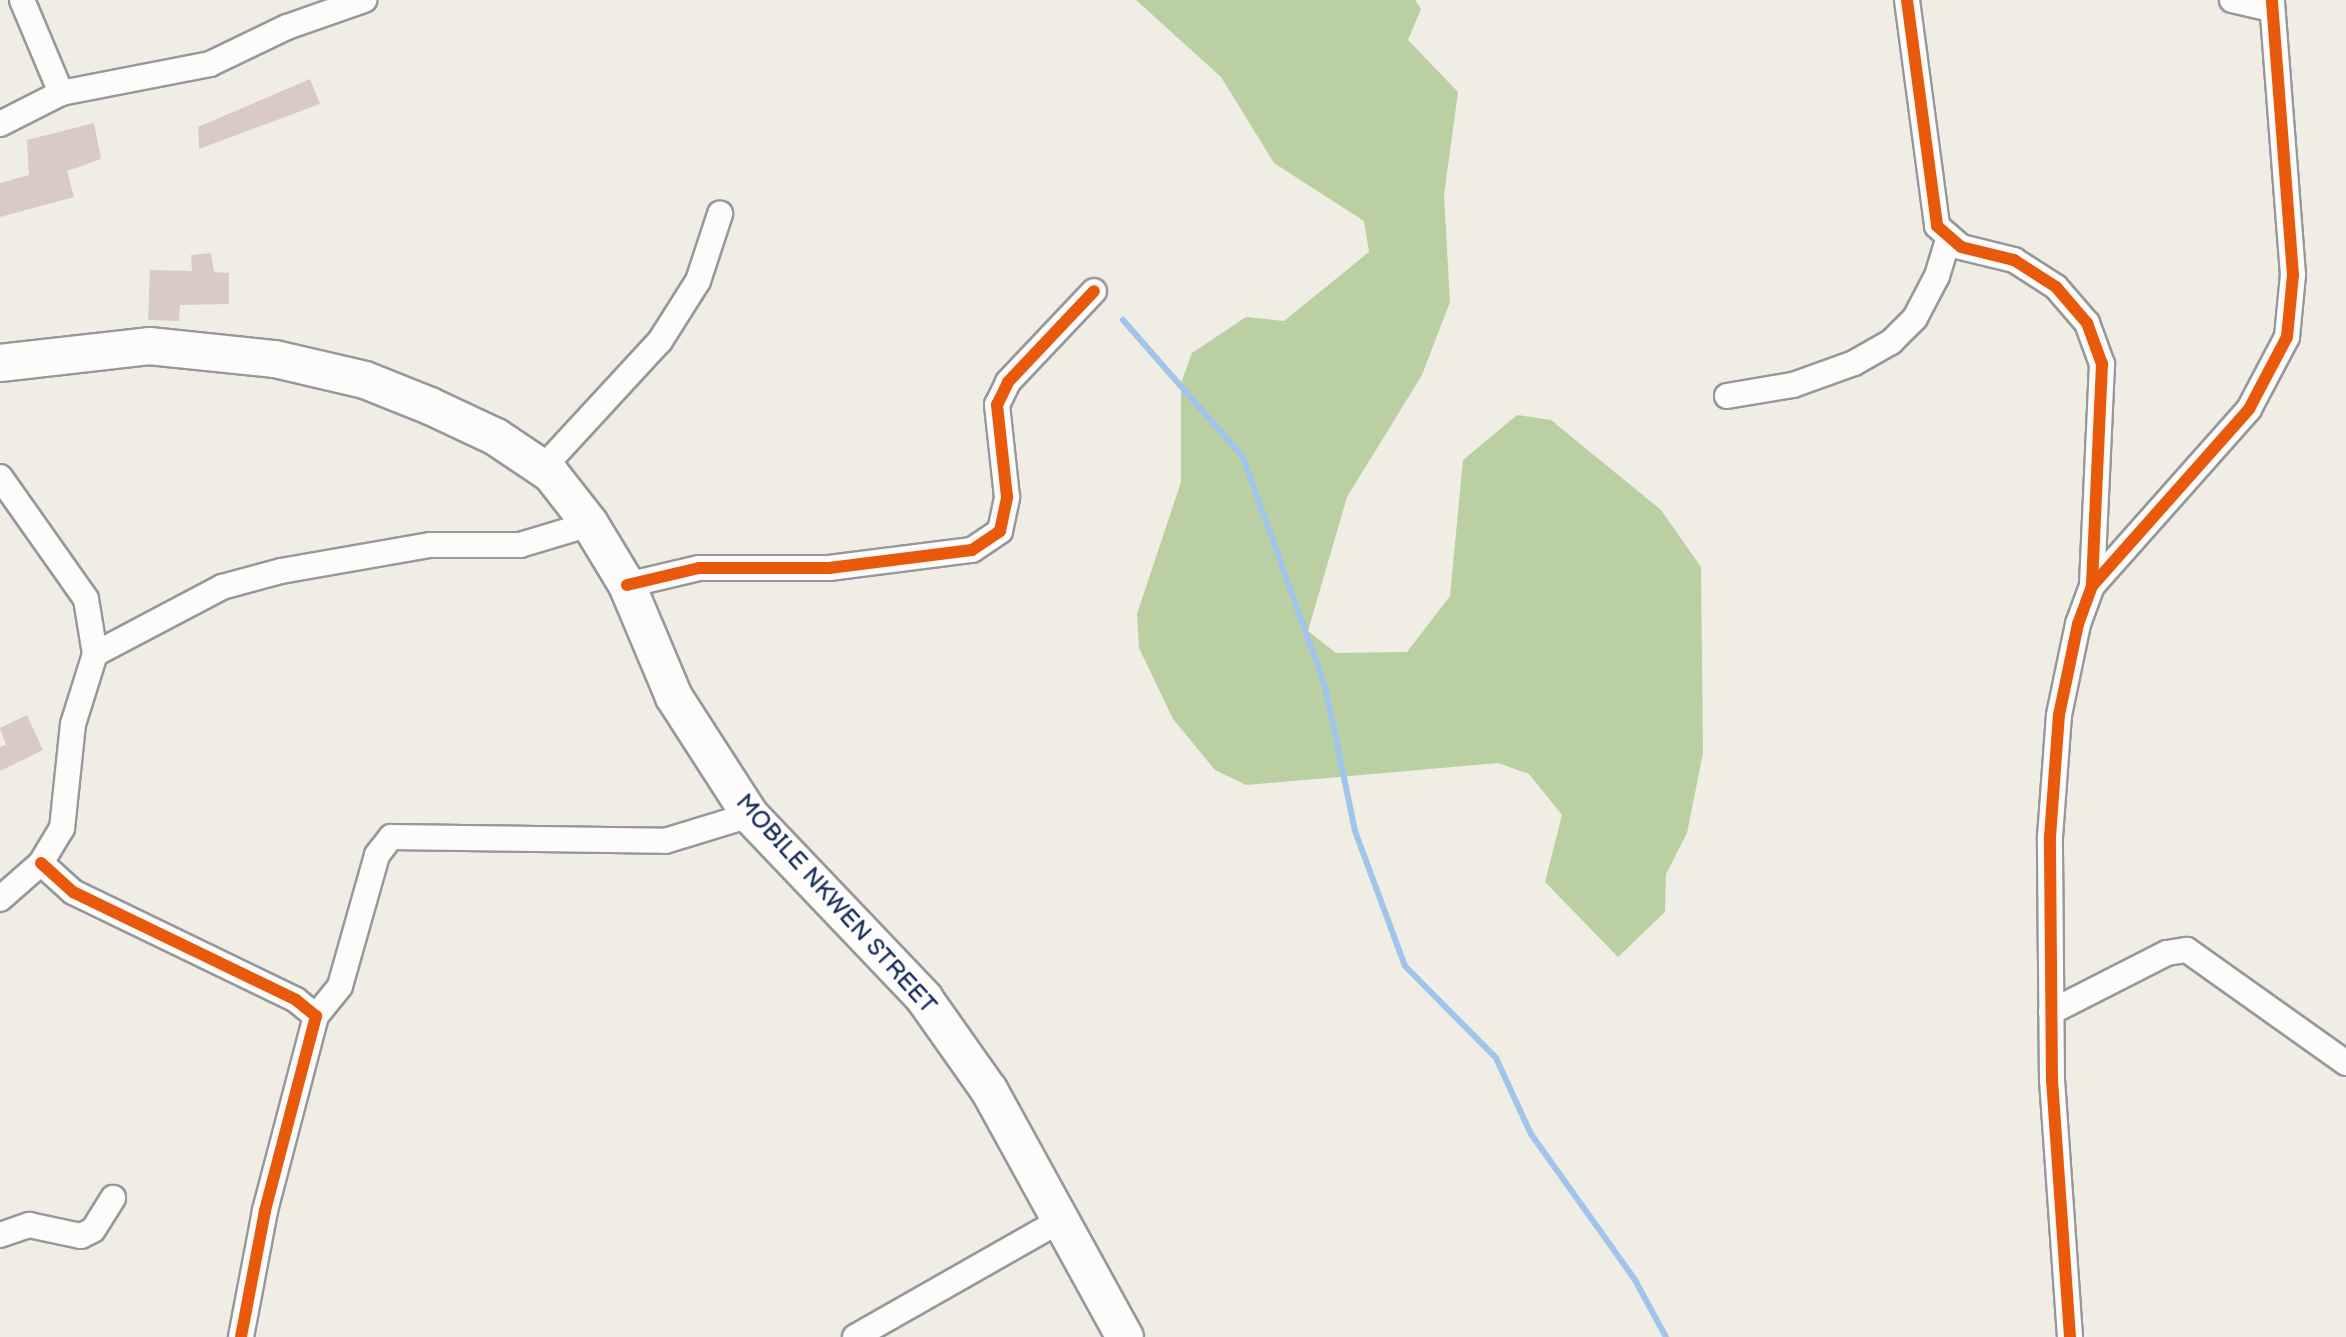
<!DOCTYPE html>
<html>
<head>
<meta charset="utf-8">
<style>
	body { margin:0 }
	#map { position:relative; width:2346px; height:1337px; overflow:hidden; background:#efede4; font-family:"Balsamiq Sans",sans-serif }
	div>[style] { position:absolute }
	.forest>* { inset:0; background:#bacfa2 }
	.stream>* { height:6px; margin:-3px; padding:0 3px; transform-origin:3px; border-radius:3px; background:#a1c5ea }
	.building>* { inset:0; background:#d9cac6 }
	.roads { filter:drop-shadow(2px 0 #96989b) drop-shadow(-2px 0 #96989b) drop-shadow(0 2px #96989b) drop-shadow(0 -2px #96989b) }
	.minor>* { height:24px; margin:-12px; padding:0 12px; transform-origin:12px; border-radius:12px; background:#fdfcfb }
	.highway>* { height:36px; margin:-18px; padding:0 18px; transform-origin:18px; border-radius:18px; background:#fdfcfb }
	.cycleway>* { height:12px; margin:-6px; padding:0 6px; transform-origin:6px; border-radius:6px; background:#e8590c }
	span { translate:-50% -50%; white-space:nowrap; text-align:center; line-height:1.15; -webkit-text-stroke:6px #fff; paint-order:stroke }
	.street-label { font-size:24px; color:#1b2f5e }
</style>
</head>
<body>
<div id="map">
	<div class="forest">
		<div style="clip-path:polygon(1136px 0,1415px 0,1421px 9px,1408px 40px,1458px 92px,1444px 195px,1450px 302px,1422px 375px,1347px 497px,1308px 631px,1336px 653px,1407px 652px,1450px 596px,1463px 460px,1517px 415px,1551px 420px,1661px 510px,1701px 567px,1703px 753px,1687px 833px,1666px 874px,1665px 912px,1618px 957px,1545px 882px,1562px 815px,1529px 774px,1498px 763px,1246px 785px,1215px 770px,1173px 719px,1139px 648px,1137px 614px,1181px 482px,1181px 383px,1192px 353px,1246px 317px,1284px 321px,1369px 252px,1364px 221px,1274px 163px,1221px 77px)"></div>
	</div>
	<div class="stream">
		<div style="left:1123px;top:320px;width:182px;rotate:48.8deg"></div>
		<div style="left:1243px;top:457px;width:243px;rotate:70.3deg"></div>
		<div style="left:1325px;top:686px;width:148px;rotate:78.3deg"></div>
		<div style="left:1355px;top:831px;width:144px;rotate:69.7deg"></div>
		<div style="left:1405px;top:966px;width:129px;rotate:45.3deg"></div>
		<div style="left:1496px;top:1058px;width:84px;rotate:65.3deg"></div>
		<div style="left:1531px;top:1134px;width:179px;rotate:54.5deg"></div>
		<div style="left:1635px;top:1280px;width:65px;rotate:61.5deg"></div>
	</div>
	<div class="building">
		<div style="clip-path:polygon(310px 79px,320px 104px,199px 149px,198px 127px)"></div>
		<div style="clip-path:polygon(94px 123px,101px 159px,67px 171px,74px 197px,0 217px,0 183px,29px 175px,27px 140px)"></div>
		<div style="clip-path:polygon(211px 253px,214px 272px,229px 273px,229px 304px,180px 305px,179px 321px,148px 320px,150px 270px,192px 271px,191px 255px)"></div>
		<div style="clip-path:polygon(27px 715px,43px 750px,0 771px,0 747px,6px 745px,0 728px)"></div>
	</div>
	<div class="roads">
		<div class="minor">
			<div style="left:22px;top:0;width:101px;rotate:67.2deg"></div>
			<div style="left:1907px;top:0;width:228px;rotate:82.4deg"></div>
			<div style="left:1937px;top:226px;width:32px;rotate:41deg"></div>
			<div style="left:1961px;top:247px;width:55px;rotate:13.8deg"></div>
			<div style="left:2014px;top:260px;width:50px;rotate:32.7deg"></div>
			<div style="left:2056px;top:287px;width:48px;rotate:49.3deg"></div>
			<div style="left:2087px;top:323px;width:44px;rotate:69.9deg"></div>
			<div style="left:2102px;top:364px;width:222px;rotate:92.6deg"></div>
			<div style="left:2232px;top:0;width:40px;rotate:13deg"></div>
			<div style="left:0;top:124px;width:68px;rotate:-26.9deg"></div>
			<div style="left:61px;top:93px;width:152px;rotate:-11deg"></div>
			<div style="left:210px;top:64px;width:85px;rotate:-25.7deg"></div>
			<div style="left:287px;top:27px;width:82px;rotate:-19.3deg"></div>
			<div style="left:1727px;top:396px;width:67px;rotate:-9.5deg"></div>
			<div style="left:1793px;top:385px;width:65px;rotate:-19.8deg"></div>
			<div style="left:1854px;top:363px;width:43px;rotate:-29.6deg"></div>
			<div style="left:1891px;top:342px;width:34px;rotate:-45deg"></div>
			<div style="left:1915px;top:318px;width:47px;rotate:-62.4deg"></div>
			<div style="left:1937px;top:276px;width:39px;rotate:-73deg"></div>
			<div style="left:551px;top:474px;width:15px;rotate:-90deg"></div>
			<div style="left:551px;top:459px;width:161px;rotate:-47.3deg"></div>
			<div style="left:660px;top:341px;width:71px;rotate:-57.7deg"></div>
			<div style="left:698px;top:281px;width:71px;rotate:-71.8deg"></div>
			<div style="left:0;top:477px;width:149px;rotate:54.8deg"></div>
			<div style="left:86px;top:599px;width:56px;rotate:80.7deg"></div>
			<div style="left:95px;top:654px;width:73px;rotate:107.4deg"></div>
			<div style="left:73px;top:724px;width:105px;rotate:96deg"></div>
			<div style="left:62px;top:828px;width:41px;rotate:121deg"></div>
			<div style="left:41px;top:863px;width:55px;rotate:138.7deg"></div>
			<div style="left:627px;top:585px;width:74px;rotate:-13.3deg"></div>
			<div style="left:699px;top:568px;width:130px"></div>
			<div style="left:829px;top:568px;width:144px;rotate:-7.2deg"></div>
			<div style="left:972px;top:550px;width:34px;rotate:-34deg"></div>
			<div style="left:1000px;top:531px;width:35px;rotate:-78deg"></div>
			<div style="left:1007px;top:497px;width:93px;rotate:-96.2deg"></div>
			<div style="left:997px;top:405px;width:25px;rotate:-64deg"></div>
			<div style="left:1008px;top:382px;width:125px;rotate:-46.6deg"></div>
			<div style="left:95px;top:654px;width:144px;rotate:-27.8deg"></div>
			<div style="left:222px;top:587px;width:61px;rotate:-15.2deg"></div>
			<div style="left:281px;top:571px;width:151px;rotate:-9.9deg"></div>
			<div style="left:430px;top:545px;width:90px"></div>
			<div style="left:520px;top:545px;width:73px;rotate:-16.7deg"></div>
			<div style="left:41px;top:863px;width:43px;rotate:42.2deg"></div>
			<div style="left:73px;top:892px;width:248px;rotate:25.8deg"></div>
			<div style="left:296px;top:1000px;width:26px;rotate:39deg"></div>
			<div style="left:316px;top:1016px;width:202px;rotate:104.7deg"></div>
			<div style="left:265px;top:1211px;width:128px;rotate:100.8deg"></div>
			<div style="left:2051px;top:1012px;width:130px;rotate:-27deg"></div>
			<div style="left:2167px;top:953px;width:20px;rotate:-9deg"></div>
			<div style="left:2187px;top:950px;width:195px;rotate:35.4deg"></div>
			<div style="left:316px;top:1016px;width:38px;rotate:-51deg"></div>
			<div style="left:340px;top:986px;width:136px;rotate:-74.2deg"></div>
			<div style="left:377px;top:855px;width:23px;rotate:-52deg"></div>
			<div style="left:391px;top:837px;width:274px;rotate:0.8deg"></div>
			<div style="left:665px;top:841px;width:89px;rotate:-17deg"></div>
			<div style="left:0;top:1235px;width:31px;rotate:-19deg"></div>
			<div style="left:29px;top:1225px;width:53px;rotate:11.9deg"></div>
			<div style="left:81px;top:1236px;width:13px;rotate:-27deg"></div>
			<div style="left:93px;top:1230px;width:38px;rotate:-58deg"></div>
			<div style="left:855px;top:1337px;width:237px;rotate:-29.6deg"></div>
			<div style="left:2070px;top:1337px;width:258px;rotate:-94deg"></div>
			<div style="left:2052px;top:1080px;width:243px;rotate:-90.5deg"></div>
			<div style="left:2050px;top:837px;width:122px;rotate:-85.8deg"></div>
			<div style="left:2059px;top:715px;width:93px;rotate:-78.2deg"></div>
			<div style="left:2078px;top:624px;width:40px;rotate:-69.8deg"></div>
			<div style="left:2092px;top:586px;width:237px;rotate:-48.4deg"></div>
			<div style="left:2249px;top:409px;width:81px;rotate:-62.2deg"></div>
			<div style="left:2287px;top:337px;width:62px;rotate:-84.5deg"></div>
			<div style="left:2293px;top:275px;width:276px;rotate:-94.4deg"></div>
		</div>
		<div class="highway">
			<div style="left:0;top:363px;width:150px;rotate:-6.5deg"></div>
			<div style="left:149px;top:346px;width:127px;rotate:5.9deg"></div>
			<div style="left:275px;top:359px;width:92px;rotate:13.1deg"></div>
			<div style="left:365px;top:380px;width:70px;rotate:21.8deg"></div>
			<div style="left:430px;top:406px;width:73px;rotate:25.2deg"></div>
			<div style="left:496px;top:437px;width:66px;rotate:33.9deg"></div>
			<div style="left:551px;top:474px;width:63px;rotate:52deg"></div>
			<div style="left:590px;top:524px;width:71px;rotate:58.8deg"></div>
			<div style="left:627px;top:585px;width:121px;rotate:67.2deg"></div>
			<div style="left:674px;top:697px;width:140px;rotate:57.2deg"></div>
			<div style="left:750px;top:815px;width:253px;rotate:46.4deg"></div>
			<div style="left:924px;top:998px;width:113px;rotate:54.8deg"></div>
			<div style="left:989px;top:1090px;width:282px;rotate:61.2deg"></div>
		</div>
	</div>
	<div class="cycleway">
		<div style="left:1907px;top:0;width:228px;rotate:82.4deg"></div>
		<div style="left:1937px;top:226px;width:32px;rotate:41deg"></div>
		<div style="left:1961px;top:247px;width:55px;rotate:13.8deg"></div>
		<div style="left:2014px;top:260px;width:50px;rotate:32.7deg"></div>
		<div style="left:2056px;top:287px;width:48px;rotate:49.3deg"></div>
		<div style="left:2087px;top:323px;width:44px;rotate:69.9deg"></div>
		<div style="left:2102px;top:364px;width:222px;rotate:92.6deg"></div>
		<div style="left:627px;top:585px;width:74px;rotate:-13.3deg"></div>
		<div style="left:699px;top:568px;width:130px"></div>
		<div style="left:829px;top:568px;width:144px;rotate:-7.2deg"></div>
		<div style="left:972px;top:550px;width:34px;rotate:-34deg"></div>
		<div style="left:1000px;top:531px;width:35px;rotate:-78deg"></div>
		<div style="left:1007px;top:497px;width:93px;rotate:-96.2deg"></div>
		<div style="left:997px;top:405px;width:25px;rotate:-64deg"></div>
		<div style="left:1008px;top:382px;width:125px;rotate:-46.6deg"></div>
		<div style="left:41px;top:863px;width:43px;rotate:42.2deg"></div>
		<div style="left:73px;top:892px;width:248px;rotate:25.8deg"></div>
		<div style="left:296px;top:1000px;width:26px;rotate:39deg"></div>
		<div style="left:316px;top:1016px;width:202px;rotate:104.7deg"></div>
		<div style="left:265px;top:1211px;width:128px;rotate:100.8deg"></div>
		<div style="left:2070px;top:1337px;width:258px;rotate:-94deg"></div>
		<div style="left:2052px;top:1080px;width:243px;rotate:-90.5deg"></div>
		<div style="left:2050px;top:837px;width:122px;rotate:-85.8deg"></div>
		<div style="left:2059px;top:715px;width:93px;rotate:-78.2deg"></div>
		<div style="left:2078px;top:624px;width:40px;rotate:-69.8deg"></div>
		<div style="left:2092px;top:586px;width:237px;rotate:-48.4deg"></div>
		<div style="left:2249px;top:409px;width:81px;rotate:-62.2deg"></div>
		<div style="left:2287px;top:337px;width:62px;rotate:-84.5deg"></div>
		<div style="left:2293px;top:275px;width:276px;rotate:-94.4deg"></div>
	</div>
	<div class="street-label">
		<span style="left:836px;top:904px;rotate:48deg">MOBILE NKWEN STREET</span>
	</div>
</div>
</body>
</html>
